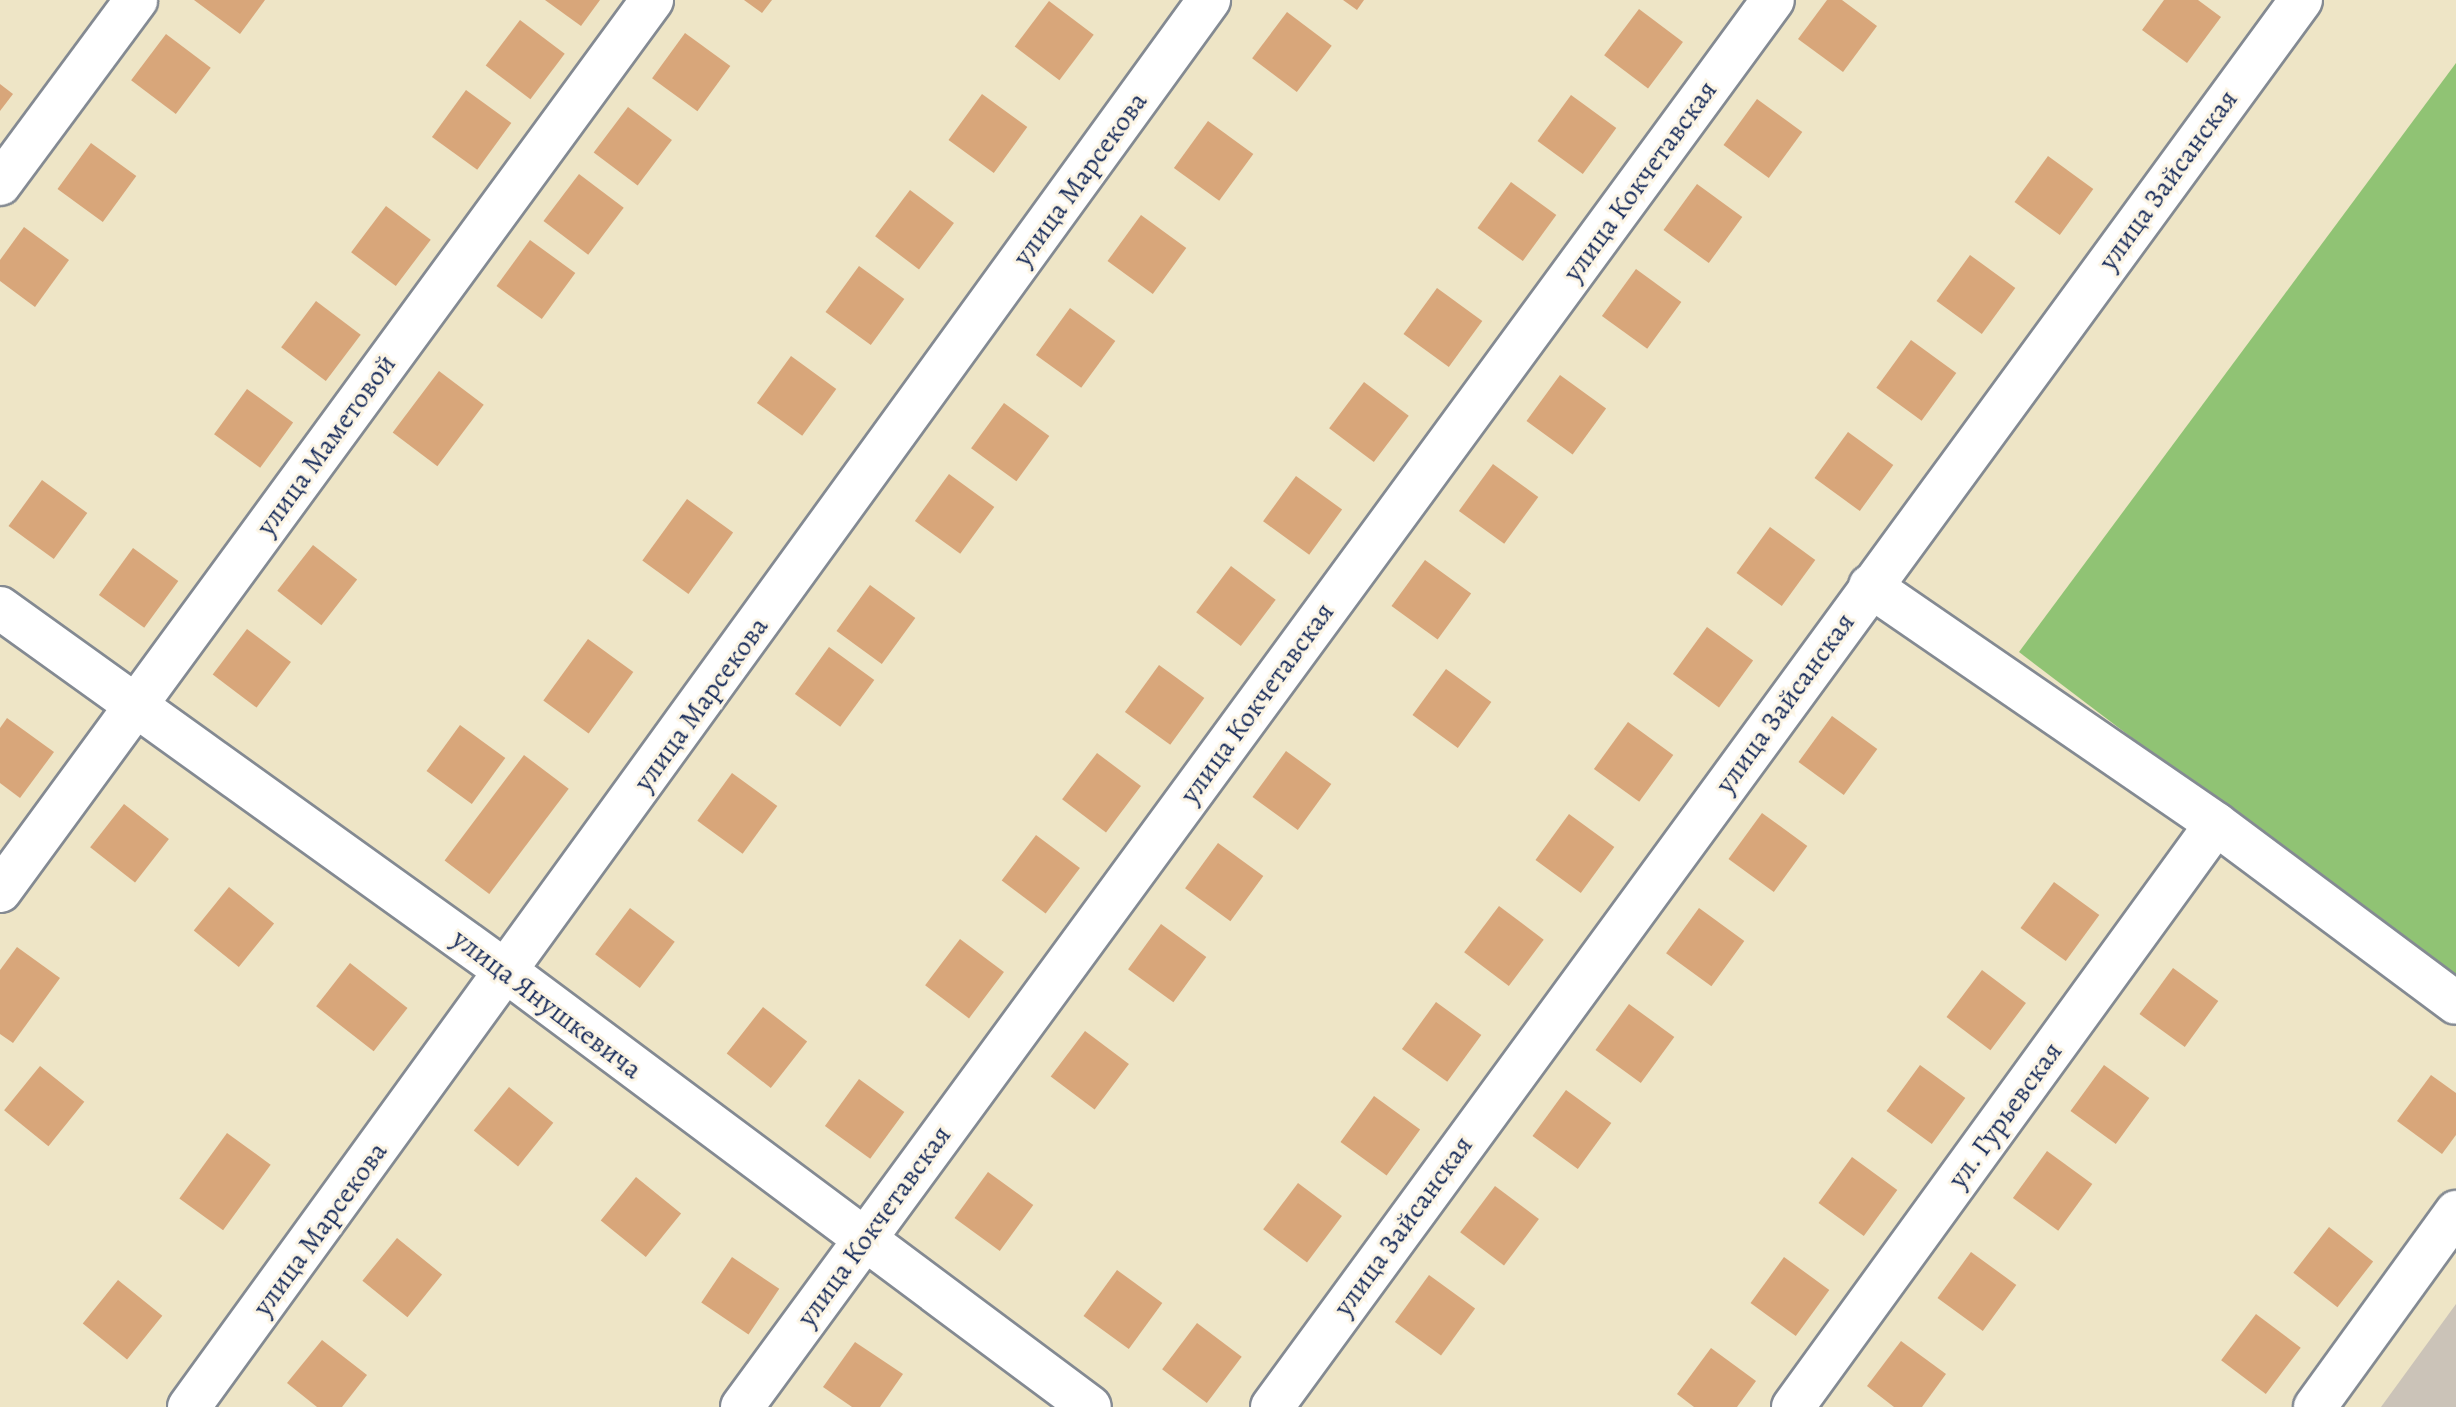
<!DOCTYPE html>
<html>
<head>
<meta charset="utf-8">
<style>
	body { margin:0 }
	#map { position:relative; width:2456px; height:1407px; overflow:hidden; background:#eee5c6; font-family:Alegreya,serif }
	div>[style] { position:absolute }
	.industrial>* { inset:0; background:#cbc3b8 }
	.green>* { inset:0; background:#90c374 }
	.building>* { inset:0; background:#d8a67a; transform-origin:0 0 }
	.roads { filter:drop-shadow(2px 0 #848a92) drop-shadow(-2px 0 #848a92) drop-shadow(0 2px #848a92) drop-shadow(0 -2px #848a92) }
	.street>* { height:42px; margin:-21px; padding:0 21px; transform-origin:21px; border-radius:21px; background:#fff }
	span { translate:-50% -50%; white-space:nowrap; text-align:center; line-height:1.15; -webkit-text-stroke:6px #fcf5e5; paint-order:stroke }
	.street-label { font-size:28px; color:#1b2f5e }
</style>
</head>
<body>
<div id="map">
	<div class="industrial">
		<div style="clip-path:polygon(2456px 1304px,2456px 1407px,2381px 1407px)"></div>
	</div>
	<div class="green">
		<div style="clip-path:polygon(2456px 63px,2456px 984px,2019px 652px)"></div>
	</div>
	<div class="building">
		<div style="clip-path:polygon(194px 0,265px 0,240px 34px)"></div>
		<div style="clip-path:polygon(545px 0,600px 0,581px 26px)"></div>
		<div style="clip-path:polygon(744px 0,772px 0,762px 13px)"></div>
		<div style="clip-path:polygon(1343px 0,1364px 0,1357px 10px)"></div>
		<div style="clip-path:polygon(1827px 0,1842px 0,1877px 26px,1843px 72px,1798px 39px)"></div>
		<div style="clip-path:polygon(2164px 0,2198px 0,2221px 17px,2187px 63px,2142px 30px)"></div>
		<div style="left:1049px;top:1px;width:56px;height:57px;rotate:37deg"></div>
		<div style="left:1639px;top:9px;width:55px;height:58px;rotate:37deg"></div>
		<div style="left:1287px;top:12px;width:56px;height:58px;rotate:37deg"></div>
		<div style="left:520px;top:20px;width:56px;height:57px;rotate:37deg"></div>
		<div style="left:685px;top:33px;width:56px;height:56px;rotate:36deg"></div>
		<div style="left:166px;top:34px;width:56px;height:58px;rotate:37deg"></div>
		<div style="clip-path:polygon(0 84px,13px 94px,0 111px)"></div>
		<div style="left:466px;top:90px;width:56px;height:58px;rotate:36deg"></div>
		<div style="left:982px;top:94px;width:56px;height:57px;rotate:36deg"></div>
		<div style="left:1571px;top:95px;width:56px;height:57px;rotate:36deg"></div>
		<div style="left:1757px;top:99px;width:56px;height:57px;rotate:36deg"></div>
		<div style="left:628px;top:107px;width:55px;height:57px;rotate:37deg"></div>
		<div style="left:1208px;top:121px;width:56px;height:58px;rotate:36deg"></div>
		<div style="left:91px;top:143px;width:56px;height:57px;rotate:36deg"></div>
		<div style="left:2048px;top:156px;width:56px;height:57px;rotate:36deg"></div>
		<div style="left:579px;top:174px;width:56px;height:59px;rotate:37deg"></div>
		<div style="left:1511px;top:182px;width:56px;height:57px;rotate:36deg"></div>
		<div style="left:1697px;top:184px;width:56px;height:57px;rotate:36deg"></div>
		<div style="left:910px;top:190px;width:55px;height:58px;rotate:37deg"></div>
		<div style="left:386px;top:206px;width:56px;height:58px;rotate:37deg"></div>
		<div style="left:1141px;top:215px;width:56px;height:57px;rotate:36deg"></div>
		<div style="clip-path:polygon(24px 227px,69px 260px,35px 307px,0 281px,0 260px)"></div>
		<div style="left:530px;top:240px;width:56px;height:57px;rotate:36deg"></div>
		<div style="left:1970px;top:255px;width:56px;height:57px;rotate:36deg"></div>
		<div style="left:859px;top:266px;width:56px;height:57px;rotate:36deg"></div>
		<div style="left:1636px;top:269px;width:56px;height:58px;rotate:36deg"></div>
		<div style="left:1437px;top:288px;width:56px;height:57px;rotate:36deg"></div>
		<div style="left:316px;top:301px;width:56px;height:58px;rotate:37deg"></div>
		<div style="left:1070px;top:308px;width:56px;height:58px;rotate:36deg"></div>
		<div style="left:1911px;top:340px;width:56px;height:59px;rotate:36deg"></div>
		<div style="left:791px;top:356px;width:56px;height:58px;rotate:36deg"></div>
		<div style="left:439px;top:371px;width:56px;height:77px;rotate:37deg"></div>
		<div style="left:1560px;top:375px;width:57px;height:57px;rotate:36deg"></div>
		<div style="left:1364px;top:382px;width:56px;height:58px;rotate:37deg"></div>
		<div style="left:247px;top:389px;width:57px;height:56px;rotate:36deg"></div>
		<div style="left:1004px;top:403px;width:56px;height:56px;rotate:36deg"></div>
		<div style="left:1848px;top:432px;width:56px;height:57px;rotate:36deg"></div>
		<div style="left:1493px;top:464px;width:56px;height:58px;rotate:36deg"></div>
		<div style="left:949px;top:474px;width:56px;height:58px;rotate:36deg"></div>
		<div style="left:1296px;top:476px;width:57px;height:56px;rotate:36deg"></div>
		<div style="left:42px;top:480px;width:56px;height:57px;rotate:36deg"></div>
		<div style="left:687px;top:499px;width:57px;height:76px;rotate:36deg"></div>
		<div style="left:1770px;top:527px;width:56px;height:57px;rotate:36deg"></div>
		<div style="left:313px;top:545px;width:56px;height:58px;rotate:38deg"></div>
		<div style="left:133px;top:548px;width:56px;height:58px;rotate:36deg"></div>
		<div style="left:1425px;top:560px;width:57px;height:57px;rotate:36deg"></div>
		<div style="left:1231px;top:566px;width:56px;height:58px;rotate:37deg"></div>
		<div style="left:870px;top:585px;width:56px;height:57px;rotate:36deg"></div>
		<div style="left:1707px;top:627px;width:57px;height:58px;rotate:36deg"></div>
		<div style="left:247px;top:629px;width:55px;height:57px;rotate:37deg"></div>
		<div style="left:588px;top:639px;width:56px;height:76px;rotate:36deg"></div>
		<div style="left:829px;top:647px;width:56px;height:58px;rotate:36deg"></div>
		<div style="left:1159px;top:665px;width:56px;height:58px;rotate:36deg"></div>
		<div style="left:1446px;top:669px;width:56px;height:57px;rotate:36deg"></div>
		<div style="left:1832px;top:716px;width:56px;height:57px;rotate:36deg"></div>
		<div style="clip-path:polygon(7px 718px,54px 752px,20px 798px,0 783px,0 728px)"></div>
		<div style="left:1628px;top:722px;width:56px;height:58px;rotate:36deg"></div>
		<div style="left:460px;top:725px;width:56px;height:57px;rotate:36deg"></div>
		<div style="left:1286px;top:751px;width:56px;height:57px;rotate:36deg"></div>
		<div style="left:1097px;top:753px;width:55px;height:58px;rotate:37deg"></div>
		<div style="left:524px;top:755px;width:56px;height:132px;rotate:37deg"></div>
		<div style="left:732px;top:773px;width:56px;height:59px;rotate:36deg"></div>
		<div style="left:124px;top:804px;width:57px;height:55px;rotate:38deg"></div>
		<div style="left:1762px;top:813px;width:56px;height:57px;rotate:36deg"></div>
		<div style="left:1569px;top:814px;width:56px;height:57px;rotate:36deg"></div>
		<div style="left:1036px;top:835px;width:55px;height:57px;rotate:37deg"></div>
		<div style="left:1218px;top:843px;width:56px;height:56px;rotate:36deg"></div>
		<div style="left:2054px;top:882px;width:56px;height:57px;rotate:36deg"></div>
		<div style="left:229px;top:887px;width:58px;height:56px;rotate:39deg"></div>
		<div style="left:1499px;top:906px;width:56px;height:58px;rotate:37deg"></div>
		<div style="left:630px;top:908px;width:56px;height:58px;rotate:37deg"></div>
		<div style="left:1699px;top:908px;width:56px;height:56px;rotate:36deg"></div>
		<div style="left:1161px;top:924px;width:56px;height:56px;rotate:36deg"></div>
		<div style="left:960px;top:939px;width:55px;height:58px;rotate:37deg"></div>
		<div style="clip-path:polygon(17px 947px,60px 978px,13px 1043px,0 1034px,0 970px)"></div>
		<div style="left:350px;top:963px;width:73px;height:55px;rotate:38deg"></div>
		<div style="left:2173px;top:968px;width:56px;height:57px;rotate:36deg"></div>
		<div style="left:1982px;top:970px;width:55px;height:59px;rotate:37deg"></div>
		<div style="left:1436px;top:1002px;width:56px;height:58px;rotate:36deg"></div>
		<div style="left:1629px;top:1004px;width:56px;height:57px;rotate:36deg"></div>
		<div style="left:763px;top:1007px;width:56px;height:59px;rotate:38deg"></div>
		<div style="left:1085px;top:1031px;width:55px;height:57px;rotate:37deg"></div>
		<div style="left:1920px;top:1065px;width:56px;height:57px;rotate:36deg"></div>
		<div style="left:2104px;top:1065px;width:56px;height:57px;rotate:36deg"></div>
		<div style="left:40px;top:1066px;width:57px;height:57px;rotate:39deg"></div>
		<div style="clip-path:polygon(2431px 1075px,2456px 1093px,2456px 1135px,2442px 1154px,2397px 1121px)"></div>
		<div style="left:859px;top:1079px;width:56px;height:58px;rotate:36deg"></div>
		<div style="left:509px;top:1087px;width:57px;height:56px;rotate:39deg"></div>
		<div style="left:1566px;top:1090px;width:56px;height:57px;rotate:36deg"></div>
		<div style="left:1374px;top:1096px;width:57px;height:57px;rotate:36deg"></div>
		<div style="left:227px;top:1133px;width:54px;height:81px;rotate:36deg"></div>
		<div style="left:2047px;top:1151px;width:56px;height:58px;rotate:36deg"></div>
		<div style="left:1852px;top:1157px;width:56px;height:57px;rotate:36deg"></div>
		<div style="left:988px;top:1172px;width:56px;height:57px;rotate:36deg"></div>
		<div style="left:636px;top:1177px;width:58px;height:56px;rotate:39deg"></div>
		<div style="left:1298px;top:1183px;width:55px;height:58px;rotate:37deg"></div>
		<div style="left:1495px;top:1186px;width:55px;height:58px;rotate:37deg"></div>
		<div style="left:2329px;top:1227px;width:56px;height:58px;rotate:38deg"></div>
		<div style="left:397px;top:1238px;width:58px;height:55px;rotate:39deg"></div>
		<div style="left:1971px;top:1252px;width:56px;height:57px;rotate:36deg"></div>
		<div style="left:732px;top:1257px;width:57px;height:55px;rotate:34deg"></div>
		<div style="left:1784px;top:1257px;width:56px;height:57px;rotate:36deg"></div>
		<div style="left:1117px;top:1270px;width:56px;height:57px;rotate:36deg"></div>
		<div style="left:1429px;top:1275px;width:57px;height:58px;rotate:36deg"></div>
		<div style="left:118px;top:1280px;width:57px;height:56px;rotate:39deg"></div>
		<div style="left:2256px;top:1314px;width:56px;height:58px;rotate:37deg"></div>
		<div style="left:1197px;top:1323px;width:56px;height:58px;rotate:37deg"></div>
		<div style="clip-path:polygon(322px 1340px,367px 1375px,342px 1407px,317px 1407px,287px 1383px)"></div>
		<div style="clip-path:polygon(1901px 1341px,1946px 1374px,1922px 1407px,1894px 1407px,1867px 1386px)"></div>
		<div style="clip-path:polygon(855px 1342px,903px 1374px,880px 1407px,852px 1407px,823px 1387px)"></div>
		<div style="clip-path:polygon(1711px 1348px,1756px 1381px,1737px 1407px,1694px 1407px,1677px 1394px)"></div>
	</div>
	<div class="roads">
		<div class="street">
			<div style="left:0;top:184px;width:229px;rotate:-53.5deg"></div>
			<div style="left:1870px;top:586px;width:420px;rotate:34.5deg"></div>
			<div style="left:2216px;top:824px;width:299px;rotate:36.7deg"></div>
			<div style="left:0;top:608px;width:624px;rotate:35.68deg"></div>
			<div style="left:507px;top:972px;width:727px;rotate:36.73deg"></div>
			<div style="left:0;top:891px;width:1104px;rotate:-53.8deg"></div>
			<div style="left:189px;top:1407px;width:1738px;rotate:-54.06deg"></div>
			<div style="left:742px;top:1407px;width:1744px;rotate:-53.77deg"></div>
			<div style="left:1272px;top:1407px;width:1743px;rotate:-53.82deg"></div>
			<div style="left:1793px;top:1407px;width:720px;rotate:-54.04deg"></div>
			<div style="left:2315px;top:1407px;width:241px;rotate:-54.1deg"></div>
		</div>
	</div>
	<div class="street-label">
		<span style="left:1080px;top:179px;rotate:-54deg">улица Марсекова</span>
		<span style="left:2168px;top:180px;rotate:-54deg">улица Зайсанская</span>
		<span style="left:1640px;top:181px;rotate:-54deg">улица Кокчетавская</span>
		<span style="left:326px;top:445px;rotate:-54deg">улица Маметовой</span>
		<span style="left:1257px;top:703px;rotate:-54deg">улица Кокчетавская</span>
		<span style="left:1785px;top:703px;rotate:-54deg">улица Зайсанская</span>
		<span style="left:701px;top:704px;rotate:-54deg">улица Марсекова</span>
		<span style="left:547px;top:1004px;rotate:37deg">улица Янушкевича</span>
		<span style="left:2005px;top:1115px;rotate:-54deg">ул. Гурьевская</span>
		<span style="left:874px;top:1226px;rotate:-54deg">улица Кокчетавская</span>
		<span style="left:1403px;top:1226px;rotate:-54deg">улица Зайсанская</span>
		<span style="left:320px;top:1229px;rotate:-54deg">улица Марсекова</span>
	</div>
</div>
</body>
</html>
